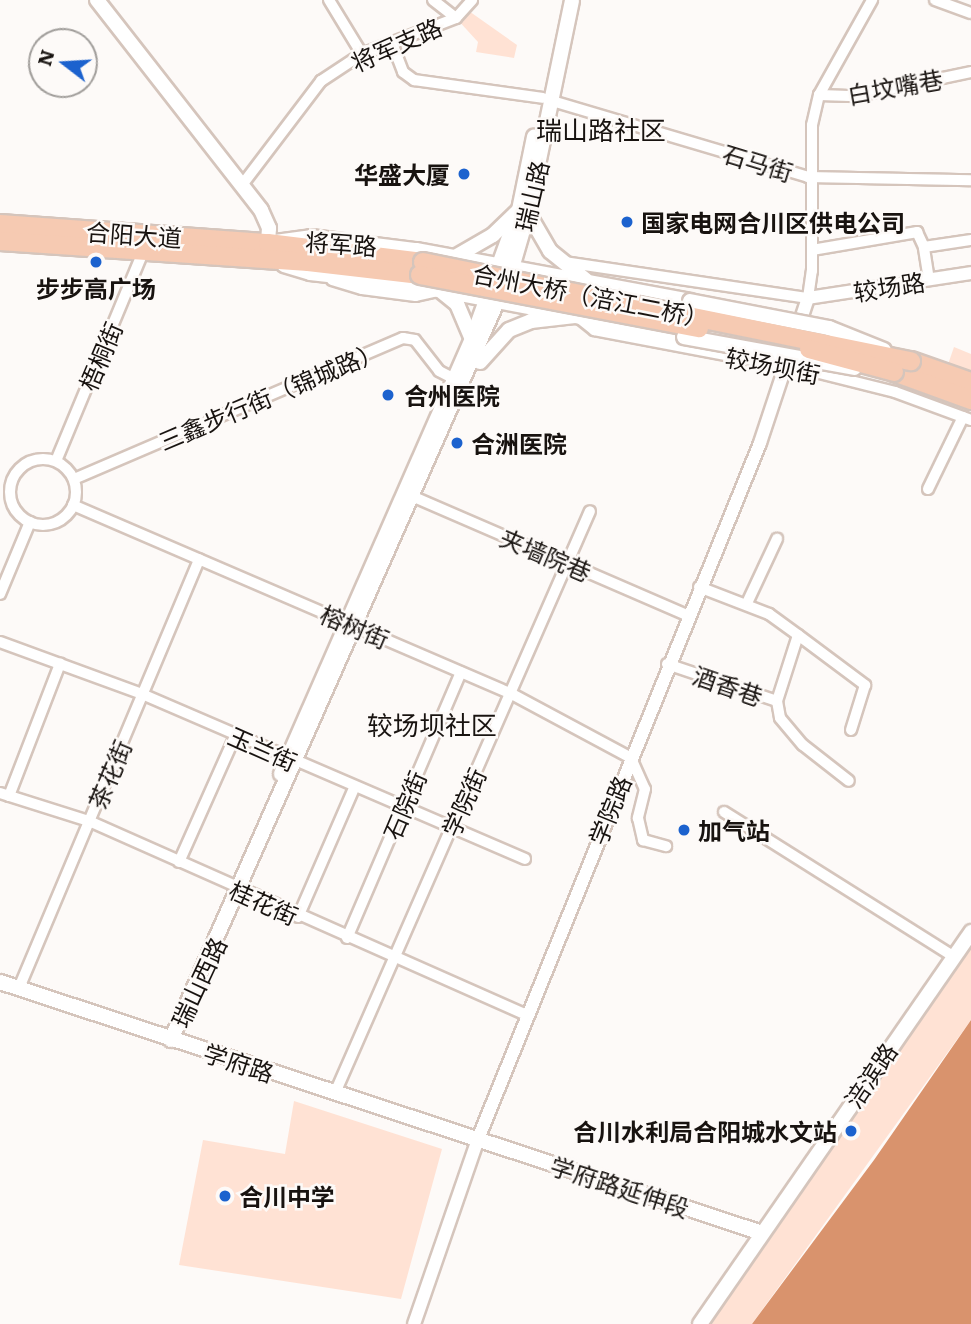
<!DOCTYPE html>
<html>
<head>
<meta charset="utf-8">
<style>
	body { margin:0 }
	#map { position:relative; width:971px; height:1324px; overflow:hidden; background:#fdfaf8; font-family:Literata,"Noto Sans SC",serif }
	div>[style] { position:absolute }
	.green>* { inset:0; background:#ffe2d4 }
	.water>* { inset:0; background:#d9936d }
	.roads { filter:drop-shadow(2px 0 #d5c5bc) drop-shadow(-2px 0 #d5c5bc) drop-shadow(0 2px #d5c5bc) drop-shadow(0 -2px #d5c5bc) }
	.minor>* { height:10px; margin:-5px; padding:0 5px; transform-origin:5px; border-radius:5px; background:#fff }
	.minor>.ring { margin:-5px; padding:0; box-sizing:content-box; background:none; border:10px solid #fff; border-radius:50% }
	.tertiary>* { height:12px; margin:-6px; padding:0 6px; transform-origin:6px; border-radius:6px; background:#fff }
	.secondary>* { height:14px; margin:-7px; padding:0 7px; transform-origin:7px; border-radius:7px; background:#fff }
	.trunk>* { height:18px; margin:-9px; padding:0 9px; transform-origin:9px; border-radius:9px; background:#f6cab2 }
	.bridges { filter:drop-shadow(2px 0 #d5c5bc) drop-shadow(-2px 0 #d5c5bc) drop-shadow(0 2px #d5c5bc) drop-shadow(0 -2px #d5c5bc) }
	.secondary-bridge>* { height:14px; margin:-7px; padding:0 7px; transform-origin:7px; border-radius:7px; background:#fff }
	.trunk-bridge>* { height:18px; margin:-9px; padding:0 9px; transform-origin:9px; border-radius:9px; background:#f6cab2 }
	.dots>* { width:19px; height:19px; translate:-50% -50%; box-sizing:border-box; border:4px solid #fdfaf8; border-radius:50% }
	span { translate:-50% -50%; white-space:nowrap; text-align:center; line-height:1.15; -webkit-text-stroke:5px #fdfaf8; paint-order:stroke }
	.street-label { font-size:24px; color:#181310 }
	.poi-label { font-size:24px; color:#181310; font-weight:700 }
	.right { translate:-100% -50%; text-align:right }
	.left { translate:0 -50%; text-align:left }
	.neighbourhood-label { font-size:26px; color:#181310 }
	.north { position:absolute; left:28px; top:28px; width:70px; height:70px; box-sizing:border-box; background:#fdfaf8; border:2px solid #a19e9b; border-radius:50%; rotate:287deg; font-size:19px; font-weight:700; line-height:28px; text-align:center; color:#181310 }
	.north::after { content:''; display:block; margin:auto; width:24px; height:32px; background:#1c62ce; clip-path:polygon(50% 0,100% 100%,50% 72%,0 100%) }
</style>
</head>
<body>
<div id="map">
	<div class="green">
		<div style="clip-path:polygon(466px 9px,517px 45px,514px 58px,476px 52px,478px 42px,456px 18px)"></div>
		<div style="clip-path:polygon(954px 347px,971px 354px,971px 383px,945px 373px)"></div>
		<div style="clip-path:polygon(971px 932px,971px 1020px,752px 1324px,700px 1324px)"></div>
		<div style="clip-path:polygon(294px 1101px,442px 1149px,401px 1299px,179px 1265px,203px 1140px,285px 1154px)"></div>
	</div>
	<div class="water">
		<div style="clip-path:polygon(971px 1020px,971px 1324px,752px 1324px,874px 1160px)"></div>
	</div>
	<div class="roads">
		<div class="minor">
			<div style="left:329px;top:0;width:63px;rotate:58.6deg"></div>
			<div style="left:433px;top:0;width:29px;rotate:38deg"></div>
			<div style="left:935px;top:0;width:38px;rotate:20deg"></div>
			<div style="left:392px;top:43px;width:31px;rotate:69deg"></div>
			<div style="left:403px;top:72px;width:14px;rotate:36deg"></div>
			<div style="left:414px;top:80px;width:130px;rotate:7.9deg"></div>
			<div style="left:819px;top:95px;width:38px;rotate:2deg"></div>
			<div style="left:857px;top:96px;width:116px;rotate:-11.9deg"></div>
			<div style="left:552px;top:101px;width:267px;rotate:16.5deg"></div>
			<div style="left:808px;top:177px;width:163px;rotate:1.1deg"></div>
			<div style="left:242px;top:185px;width:131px;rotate:-52.8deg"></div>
			<div style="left:321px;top:81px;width:49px;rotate:-33.4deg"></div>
			<div style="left:362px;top:54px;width:101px;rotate:-21deg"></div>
			<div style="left:456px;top:18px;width:24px;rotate:-48deg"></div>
			<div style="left:812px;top:250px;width:107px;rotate:-9.7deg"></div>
			<div style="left:917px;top:232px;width:17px;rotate:65deg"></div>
			<div style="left:564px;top:262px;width:247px;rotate:8.4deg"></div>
			<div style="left:808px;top:298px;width:27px;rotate:-82deg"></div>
			<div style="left:812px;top:271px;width:146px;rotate:-90deg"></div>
			<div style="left:812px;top:125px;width:31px;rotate:-77deg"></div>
			<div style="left:819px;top:95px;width:109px;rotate:-60.8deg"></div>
			<div style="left:332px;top:280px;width:31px;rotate:17deg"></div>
			<div style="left:362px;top:289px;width:54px;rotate:7.4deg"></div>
			<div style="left:416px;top:296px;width:22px;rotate:-13deg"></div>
			<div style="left:929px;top:280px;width:33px;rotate:-99deg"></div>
			<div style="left:924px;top:247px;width:48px;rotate:-8.5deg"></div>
			<div style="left:578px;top:317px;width:21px;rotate:39deg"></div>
			<div style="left:594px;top:330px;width:229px;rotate:10.8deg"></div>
			<div style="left:819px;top:373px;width:78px;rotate:14deg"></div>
			<div style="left:895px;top:392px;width:81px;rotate:20.2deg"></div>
			<div class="ring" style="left:10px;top:459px;width:56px;height:56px"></div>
			<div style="left:56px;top:461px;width:229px;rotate:-67.4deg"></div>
			<div style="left:74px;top:479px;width:358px;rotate:-23.2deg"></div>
			<div style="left:403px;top:338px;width:12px;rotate:9deg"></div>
			<div style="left:415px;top:340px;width:39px;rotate:52deg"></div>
			<div style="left:439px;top:371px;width:18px;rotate:27deg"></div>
			<div style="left:928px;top:489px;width:80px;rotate:-64.1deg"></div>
			<div style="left:407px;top:494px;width:305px;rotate:23.4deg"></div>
			<div style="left:73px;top:505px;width:476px;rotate:23.3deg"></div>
			<div style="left:510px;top:693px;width:137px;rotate:28.2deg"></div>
			<div style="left:631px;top:758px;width:34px;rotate:66deg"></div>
			<div style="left:645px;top:789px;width:30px;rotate:104deg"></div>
			<div style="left:638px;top:818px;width:23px;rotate:77deg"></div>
			<div style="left:643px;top:840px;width:24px;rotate:15deg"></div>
			<div style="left:0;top:594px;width:78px;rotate:-67.4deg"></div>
			<div style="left:747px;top:603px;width:71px;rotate:-64.9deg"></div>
			<div style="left:798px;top:635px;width:84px;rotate:36.7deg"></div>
			<div style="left:865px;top:685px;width:47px;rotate:107.3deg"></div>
			<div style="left:0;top:642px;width:151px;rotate:20.1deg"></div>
			<div style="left:142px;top:694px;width:417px;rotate:23.3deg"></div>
			<div style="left:667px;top:664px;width:116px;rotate:18.6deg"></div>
			<div style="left:777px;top:701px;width:69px;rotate:-72.3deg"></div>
			<div style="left:798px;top:635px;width:36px;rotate:-144deg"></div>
			<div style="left:769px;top:614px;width:75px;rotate:-158.9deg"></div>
			<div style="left:777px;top:701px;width:17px;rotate:80deg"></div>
			<div style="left:780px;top:718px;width:35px;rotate:50deg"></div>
			<div style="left:803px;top:745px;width:58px;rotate:38deg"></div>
			<div style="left:0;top:793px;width:93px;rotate:17.5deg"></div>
			<div style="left:89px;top:821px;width:479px;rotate:23.9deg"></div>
			<div style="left:9px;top:796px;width:142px;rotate:-68.9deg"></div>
			<div style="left:724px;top:812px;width:271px;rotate:32.2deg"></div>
			<div style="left:179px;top:862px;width:138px;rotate:-66deg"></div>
			<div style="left:298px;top:917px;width:141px;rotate:-66.5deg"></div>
			<div style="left:347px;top:938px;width:289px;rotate:-66.8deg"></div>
			<div style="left:19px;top:988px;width:465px;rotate:-67.2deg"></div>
			<div style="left:335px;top:1093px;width:635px;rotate:-66.34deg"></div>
		</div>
		<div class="tertiary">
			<div style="left:414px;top:1324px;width:196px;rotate:-70.9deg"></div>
			<div style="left:478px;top:1139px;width:751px;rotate:-67.94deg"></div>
			<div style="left:760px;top:443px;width:153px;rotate:-71.7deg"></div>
			<div style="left:808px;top:298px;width:165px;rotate:-8.7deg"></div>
		</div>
		<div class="secondary">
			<div style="left:97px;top:0;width:266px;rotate:52deg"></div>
			<div style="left:261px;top:210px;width:20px;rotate:66deg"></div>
			<div style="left:269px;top:228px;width:15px;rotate:94deg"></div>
			<div style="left:268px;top:243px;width:43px;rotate:-7.9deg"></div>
			<div style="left:311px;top:237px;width:106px;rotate:7.1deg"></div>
			<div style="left:416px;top:250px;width:279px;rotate:10.5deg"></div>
			<div style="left:528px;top:213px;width:44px;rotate:59.9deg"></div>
			<div style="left:550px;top:251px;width:46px;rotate:38.9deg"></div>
			<div style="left:455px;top:257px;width:44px;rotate:-30.1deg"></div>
			<div style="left:493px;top:235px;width:35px;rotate:-44deg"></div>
			<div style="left:284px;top:265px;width:27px;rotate:17deg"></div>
			<div style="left:310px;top:273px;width:99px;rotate:6.4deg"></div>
			<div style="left:408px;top:284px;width:170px;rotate:10.8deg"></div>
			<div style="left:441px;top:291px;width:21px;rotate:39deg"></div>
			<div style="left:457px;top:304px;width:38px;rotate:67deg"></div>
			<div style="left:480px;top:362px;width:43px;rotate:-47.8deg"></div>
			<div style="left:509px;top:330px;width:24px;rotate:-22deg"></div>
			<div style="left:531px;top:321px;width:44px;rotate:-6.5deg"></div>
			<div style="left:575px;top:316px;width:111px;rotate:10.9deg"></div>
			<div style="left:281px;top:774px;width:475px;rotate:-66.3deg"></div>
			<div style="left:472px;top:339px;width:137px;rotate:-70deg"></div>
			<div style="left:519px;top:210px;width:75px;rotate:-78.4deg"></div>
			<div style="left:0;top:982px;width:802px;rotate:18.23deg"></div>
			<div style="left:171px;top:1040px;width:844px;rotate:-66.17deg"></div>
			<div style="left:512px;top:268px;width:57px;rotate:-73.8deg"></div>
			<div style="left:528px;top:213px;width:217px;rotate:-78.3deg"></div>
			<div style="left:700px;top:1324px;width:477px;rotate:-55.3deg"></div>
		</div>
		<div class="trunk">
			<div style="left:0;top:224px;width:269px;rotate:4.1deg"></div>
			<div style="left:268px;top:243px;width:156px;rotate:7deg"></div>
			<div style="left:0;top:241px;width:309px;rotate:3.9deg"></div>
			<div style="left:308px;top:262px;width:113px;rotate:6.6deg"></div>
			<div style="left:911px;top:361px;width:64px;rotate:19.3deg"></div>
			<div style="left:894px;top:372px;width:82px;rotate:20deg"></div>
		</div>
	</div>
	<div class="bridges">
		<div class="secondary-bridge">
			<div style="left:690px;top:301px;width:142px;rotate:11deg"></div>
			<div style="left:829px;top:328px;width:59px;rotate:21.8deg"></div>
			<div style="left:684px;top:337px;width:173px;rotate:10.3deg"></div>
		</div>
		<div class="trunk-bridge">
			<div style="left:423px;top:262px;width:498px;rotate:11.5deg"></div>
			<div style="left:420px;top:275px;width:284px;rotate:10.8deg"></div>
			<div style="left:809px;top:349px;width:88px;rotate:15.1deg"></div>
		</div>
	</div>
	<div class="dots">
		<div style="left:464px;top:174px;background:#1c62ce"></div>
		<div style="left:627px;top:222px;background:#1c62ce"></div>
		<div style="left:96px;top:262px;background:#1c62ce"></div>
		<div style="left:388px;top:395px;background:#1c62ce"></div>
		<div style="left:457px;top:443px;background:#1c62ce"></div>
		<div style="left:684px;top:830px;background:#1c62ce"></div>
		<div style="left:851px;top:1131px;background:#1c62ce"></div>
		<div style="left:225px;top:1196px;background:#1c62ce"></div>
	</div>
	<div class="street-label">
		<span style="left:396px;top:44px;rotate:-24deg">将军支路</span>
		<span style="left:895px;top:86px;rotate:-10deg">白坟嘴巷</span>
		<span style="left:758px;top:162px;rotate:17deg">石马街</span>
		<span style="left:531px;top:196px;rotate:-77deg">瑞山路</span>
		<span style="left:134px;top:234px;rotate:4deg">合阳大道</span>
		<span style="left:341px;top:243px;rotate:4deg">将军路</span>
		<span style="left:889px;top:286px;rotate:-9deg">较场路</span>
		<span style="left:591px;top:295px;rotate:11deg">合州大桥（涪江二桥）</span>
		<span style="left:100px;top:356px;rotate:-67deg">梧桐街</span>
		<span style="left:773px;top:365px;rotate:11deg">较场坝街</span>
		<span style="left:270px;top:395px;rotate:-23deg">三鑫步行街（锦城路）</span>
		<span style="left:546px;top:554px;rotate:23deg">夹墙院巷</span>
		<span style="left:355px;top:626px;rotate:23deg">榕树街</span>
		<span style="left:728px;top:685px;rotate:19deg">酒香巷</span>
		<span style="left:263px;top:748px;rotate:24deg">玉兰街</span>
		<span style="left:109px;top:774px;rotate:-67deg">茶花街</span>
		<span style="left:463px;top:802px;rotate:-66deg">学院街</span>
		<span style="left:404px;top:805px;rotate:-67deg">石院街</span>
		<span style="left:609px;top:810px;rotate:-68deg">学院路</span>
		<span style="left:264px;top:902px;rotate:24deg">桂花街</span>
		<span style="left:198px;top:982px;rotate:-65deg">瑞山西路</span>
		<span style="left:239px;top:1062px;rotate:18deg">学府路</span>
		<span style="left:870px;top:1075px;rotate:-56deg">涪滨路</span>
		<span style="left:620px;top:1186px;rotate:18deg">学府路延伸段</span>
	</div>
	<div class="poi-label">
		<span class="right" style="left:450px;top:174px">华盛大厦</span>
		<span class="left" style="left:641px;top:222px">国家电网合川区供电公司</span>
		<span style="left:96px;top:288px">步步高广场</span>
		<span class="left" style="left:404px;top:395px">合州医院</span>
		<span class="left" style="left:471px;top:443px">合洲医院</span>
		<span class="left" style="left:698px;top:830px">加气站</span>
		<span class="right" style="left:837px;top:1131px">合川水利局合阳城水文站</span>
		<span class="left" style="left:239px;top:1196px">合川中学</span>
	</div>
	<div class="neighbourhood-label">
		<span style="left:601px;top:129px">瑞山路社区</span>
		<span style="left:432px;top:724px">较场坝社区</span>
	</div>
	<div class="north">N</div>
</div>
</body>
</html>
